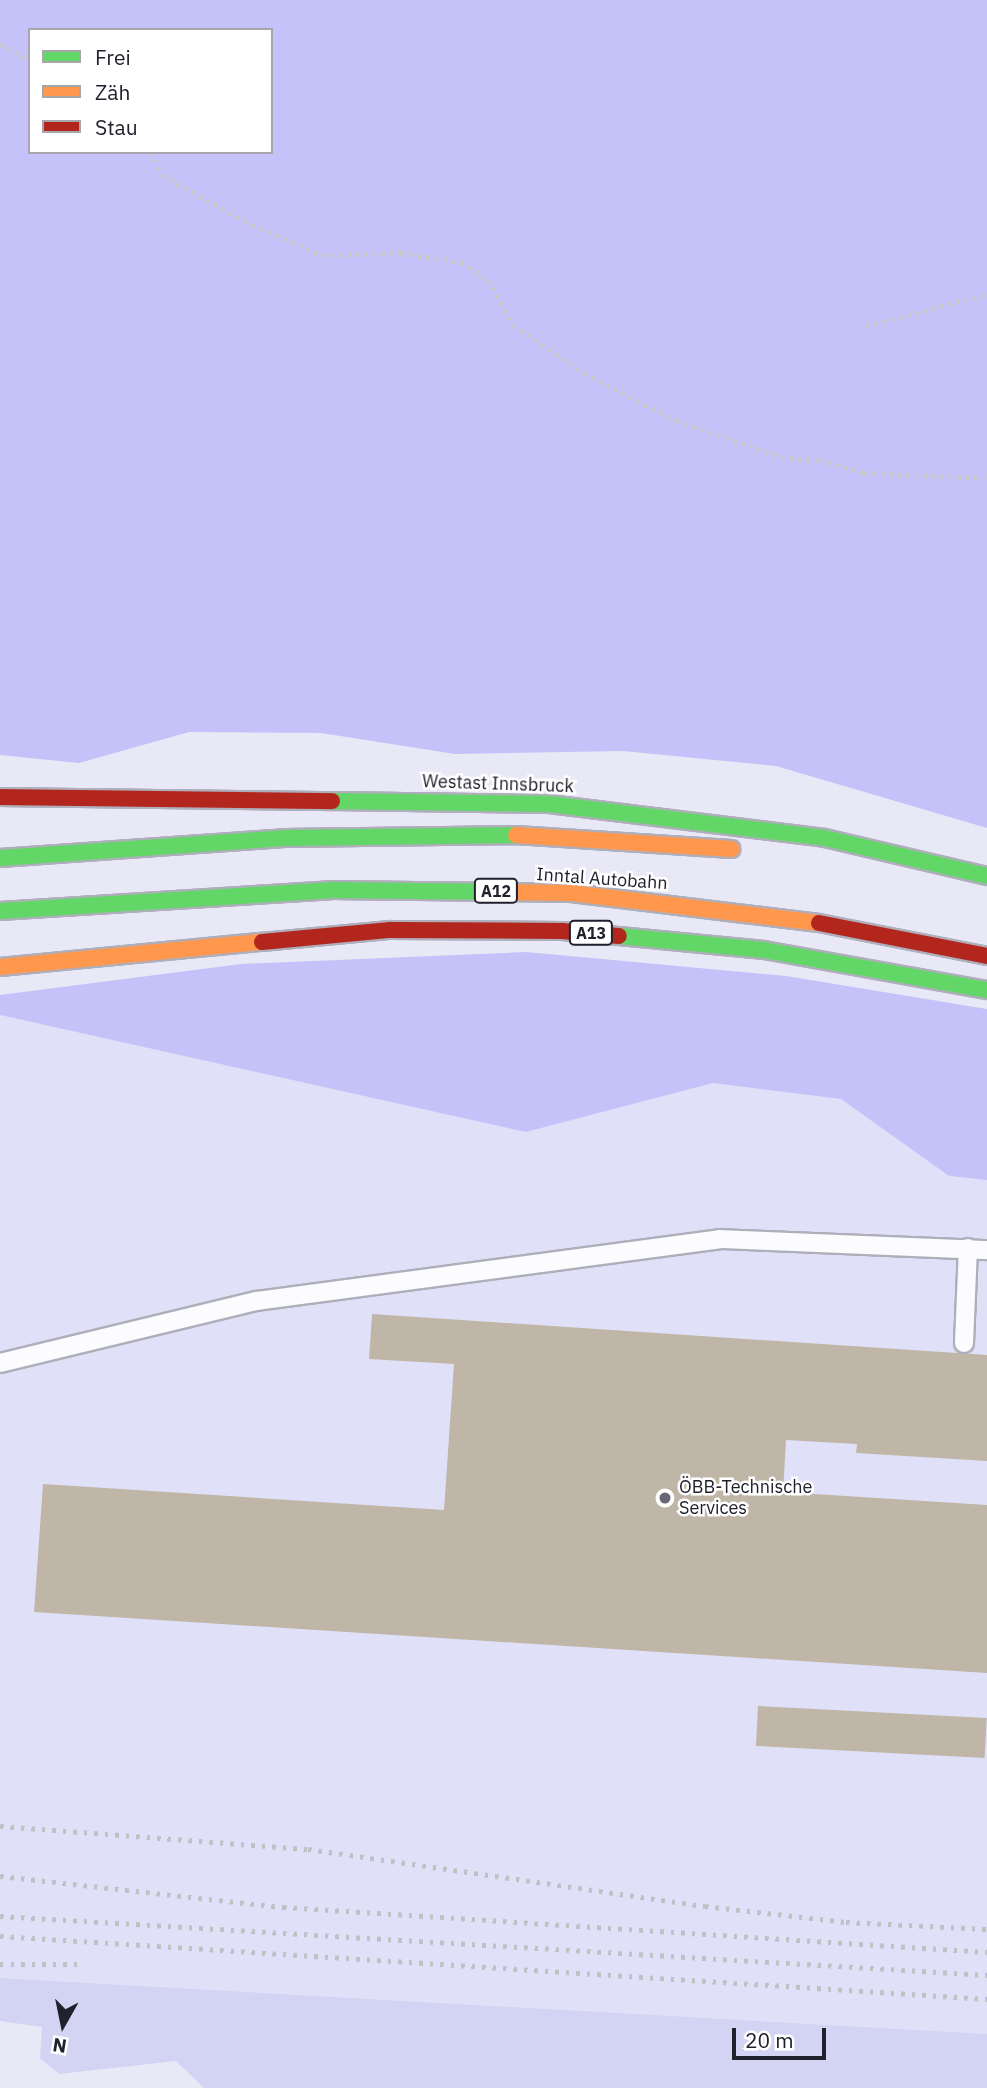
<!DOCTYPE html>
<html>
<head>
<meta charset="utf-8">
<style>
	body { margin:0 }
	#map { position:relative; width:987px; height:2088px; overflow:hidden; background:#e8e8f6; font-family:"IBM Plex Sans",sans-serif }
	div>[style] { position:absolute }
	.built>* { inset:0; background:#e0e1f8 }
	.green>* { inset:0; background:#d3d3f4 }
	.forest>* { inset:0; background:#c5c2fa }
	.building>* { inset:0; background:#bfb6a8; transform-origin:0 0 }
	.path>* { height:4.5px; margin-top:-2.25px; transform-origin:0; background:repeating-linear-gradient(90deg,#c9c9ce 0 3.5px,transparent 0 8.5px) }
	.roads { filter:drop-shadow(2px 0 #afafbb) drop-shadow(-2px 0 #afafbb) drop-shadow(0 2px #afafbb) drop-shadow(0 -2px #afafbb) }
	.lane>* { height:18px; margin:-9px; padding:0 9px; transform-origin:9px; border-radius:9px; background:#fcfcfe }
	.fast>* { height:16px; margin:-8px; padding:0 8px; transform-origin:8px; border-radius:8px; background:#63d668 }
	.slow>* { height:16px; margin:-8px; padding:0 8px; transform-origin:8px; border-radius:8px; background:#ff974d }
	.jam>* { height:16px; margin:-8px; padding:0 8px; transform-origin:8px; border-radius:8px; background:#b3261e }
	.rail>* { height:5px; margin-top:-2.5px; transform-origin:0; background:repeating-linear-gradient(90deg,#c1c1c5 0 3.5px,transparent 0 10.5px) }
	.dots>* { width:19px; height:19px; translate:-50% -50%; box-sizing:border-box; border:4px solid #fff; border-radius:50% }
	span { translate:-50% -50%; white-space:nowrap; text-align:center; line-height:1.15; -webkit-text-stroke:5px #fff; paint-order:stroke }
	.shield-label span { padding:2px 5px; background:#fff; border:2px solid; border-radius:5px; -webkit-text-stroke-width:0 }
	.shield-label { font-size:16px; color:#21212d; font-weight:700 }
	.street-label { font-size:18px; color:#21212d }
	.poi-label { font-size:18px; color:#21212d }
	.left { translate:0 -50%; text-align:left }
	.legend { position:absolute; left:28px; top:28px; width:245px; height:126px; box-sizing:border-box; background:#fff; border:2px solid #a6a6ab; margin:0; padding:9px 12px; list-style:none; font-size:21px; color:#21212d }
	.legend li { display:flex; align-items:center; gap:14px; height:35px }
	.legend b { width:35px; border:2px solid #a6a6ab }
	.north { position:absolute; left:28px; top:1990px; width:70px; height:70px; -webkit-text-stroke:5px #fff; paint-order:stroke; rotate:189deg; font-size:19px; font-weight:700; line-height:28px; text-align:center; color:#21212d }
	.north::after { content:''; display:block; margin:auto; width:24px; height:32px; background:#21212d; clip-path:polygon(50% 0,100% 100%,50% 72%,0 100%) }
	.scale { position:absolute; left:732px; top:2028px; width:94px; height:32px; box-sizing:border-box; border:4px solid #21212d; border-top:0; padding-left:9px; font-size:21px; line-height:24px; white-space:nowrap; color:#21212d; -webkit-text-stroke:5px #fff; paint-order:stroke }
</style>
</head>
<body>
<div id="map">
	<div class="built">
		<div style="clip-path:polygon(0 1015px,526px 1132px,713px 1083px,841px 1099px,949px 1176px,987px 1180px,987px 2034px,0 1978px)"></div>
	</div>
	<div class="green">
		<div style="clip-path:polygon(0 1978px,987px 2034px,987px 2088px,204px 2088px,176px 2061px,59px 2074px,40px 2058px,42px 2027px,0 2021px)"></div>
	</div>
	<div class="forest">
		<div style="clip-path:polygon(evenodd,0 0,987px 0,987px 828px,776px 766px,623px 751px,455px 754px,321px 733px,189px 732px,79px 763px,0 755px,0 0,30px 30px,271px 30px,271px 152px,30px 152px,30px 30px)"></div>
		<div style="clip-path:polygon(526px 952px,786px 976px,987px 1009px,987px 1180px,949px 1176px,841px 1099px,713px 1083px,526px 1132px,0 1015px,0 995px,241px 964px)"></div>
	</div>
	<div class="building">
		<div style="clip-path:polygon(372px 1314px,987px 1355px,987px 1461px,856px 1453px,857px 1444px,786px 1440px,783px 1492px,987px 1505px,987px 1673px,34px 1612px,43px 1484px,444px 1510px,454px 1364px,369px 1359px)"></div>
		<div style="left:758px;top:1706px;width:229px;height:40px;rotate:3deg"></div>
	</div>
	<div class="path">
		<div style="left:0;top:44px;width:34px;rotate:28deg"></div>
		<div style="left:150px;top:152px;width:26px;rotate:62deg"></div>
		<div style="left:162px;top:175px;width:103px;rotate:29.1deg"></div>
		<div style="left:252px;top:225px;width:76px;rotate:23.2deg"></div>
		<div style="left:322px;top:255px;width:79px;rotate:-1.5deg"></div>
		<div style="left:401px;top:253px;width:61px;rotate:8.5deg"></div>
		<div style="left:461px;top:262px;width:32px;rotate:34deg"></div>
		<div style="left:488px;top:280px;width:51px;rotate:60.9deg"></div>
		<div style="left:513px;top:325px;width:86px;rotate:34.1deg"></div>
		<div style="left:584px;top:373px;width:105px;rotate:27.3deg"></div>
		<div style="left:677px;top:421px;width:110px;rotate:19.1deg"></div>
		<div style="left:781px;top:457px;width:38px;rotate:5deg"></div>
		<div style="left:819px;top:460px;width:47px;rotate:16.1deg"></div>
		<div style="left:864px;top:473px;width:123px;rotate:2.3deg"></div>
		<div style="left:866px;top:326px;width:125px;rotate:-14.8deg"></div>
	</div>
	<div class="roads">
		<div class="lane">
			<div style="left:964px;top:1343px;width:95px;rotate:-87.6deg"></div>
			<div style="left:0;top:1363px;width:264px;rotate:-13.6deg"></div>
			<div style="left:257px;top:1301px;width:467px;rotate:-7.6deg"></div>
			<div style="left:720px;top:1239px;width:267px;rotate:2.4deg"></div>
		</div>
		<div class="fast">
			<div style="left:332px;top:801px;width:217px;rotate:0.8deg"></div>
			<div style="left:549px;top:804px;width:278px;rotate:7deg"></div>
			<div style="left:825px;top:838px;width:166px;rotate:13.2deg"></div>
			<div style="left:0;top:858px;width:285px;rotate:-4deg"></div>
			<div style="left:284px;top:838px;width:232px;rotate:-0.7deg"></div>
			<div style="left:0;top:911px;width:331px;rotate:-3.6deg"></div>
			<div style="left:330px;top:890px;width:175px;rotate:0.7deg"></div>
			<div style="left:619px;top:936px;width:146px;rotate:5.5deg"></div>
			<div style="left:764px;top:950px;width:227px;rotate:10.2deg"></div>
		</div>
		<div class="slow">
			<div style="left:516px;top:835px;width:216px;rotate:3.7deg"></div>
			<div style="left:505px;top:892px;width:66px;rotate:0.9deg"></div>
			<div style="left:571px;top:893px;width:250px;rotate:6.9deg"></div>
			<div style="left:0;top:967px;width:263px;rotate:-5.5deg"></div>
		</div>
		<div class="jam">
			<div style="left:0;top:797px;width:332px;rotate:0.7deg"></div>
			<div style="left:819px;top:923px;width:171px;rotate:11.1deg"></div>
			<div style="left:262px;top:942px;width:129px;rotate:-5.4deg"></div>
			<div style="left:390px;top:930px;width:172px;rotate:0.3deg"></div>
			<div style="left:562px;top:931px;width:57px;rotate:5deg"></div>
		</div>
	</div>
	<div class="rail">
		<div style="left:0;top:1826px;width:309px;rotate:4.3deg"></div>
		<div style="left:308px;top:1849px;width:401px;rotate:8.2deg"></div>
		<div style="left:705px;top:1906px;width:142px;rotate:6.5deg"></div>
		<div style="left:846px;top:1922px;width:141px;rotate:2.8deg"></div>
		<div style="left:0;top:1876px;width:285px;rotate:6.3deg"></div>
		<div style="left:283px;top:1907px;width:705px;rotate:3.66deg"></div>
		<div style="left:0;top:1916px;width:989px;rotate:3.42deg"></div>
		<div style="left:0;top:1936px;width:989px;rotate:3.65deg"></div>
		<div style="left:0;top:1964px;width:78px"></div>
	</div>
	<div class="dots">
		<div style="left:665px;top:1498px;background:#676773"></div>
	</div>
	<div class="shield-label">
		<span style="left:496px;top:891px">A12</span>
		<span style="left:591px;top:933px">A13</span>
	</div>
	<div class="street-label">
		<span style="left:498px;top:784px;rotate:2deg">Westast Innsbruck</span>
		<span style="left:602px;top:879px;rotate:4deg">Inntal Autobahn</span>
	</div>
	<div class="poi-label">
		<span class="left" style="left:679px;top:1498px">ÖBB-Technische<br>Services</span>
	</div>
	<ul class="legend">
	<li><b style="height:9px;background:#63d668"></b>Frei</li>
	<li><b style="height:9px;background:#ff974d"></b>Zäh</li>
	<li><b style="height:9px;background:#b3261e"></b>Stau</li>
	</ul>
	<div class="north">N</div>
	<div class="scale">20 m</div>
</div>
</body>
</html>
